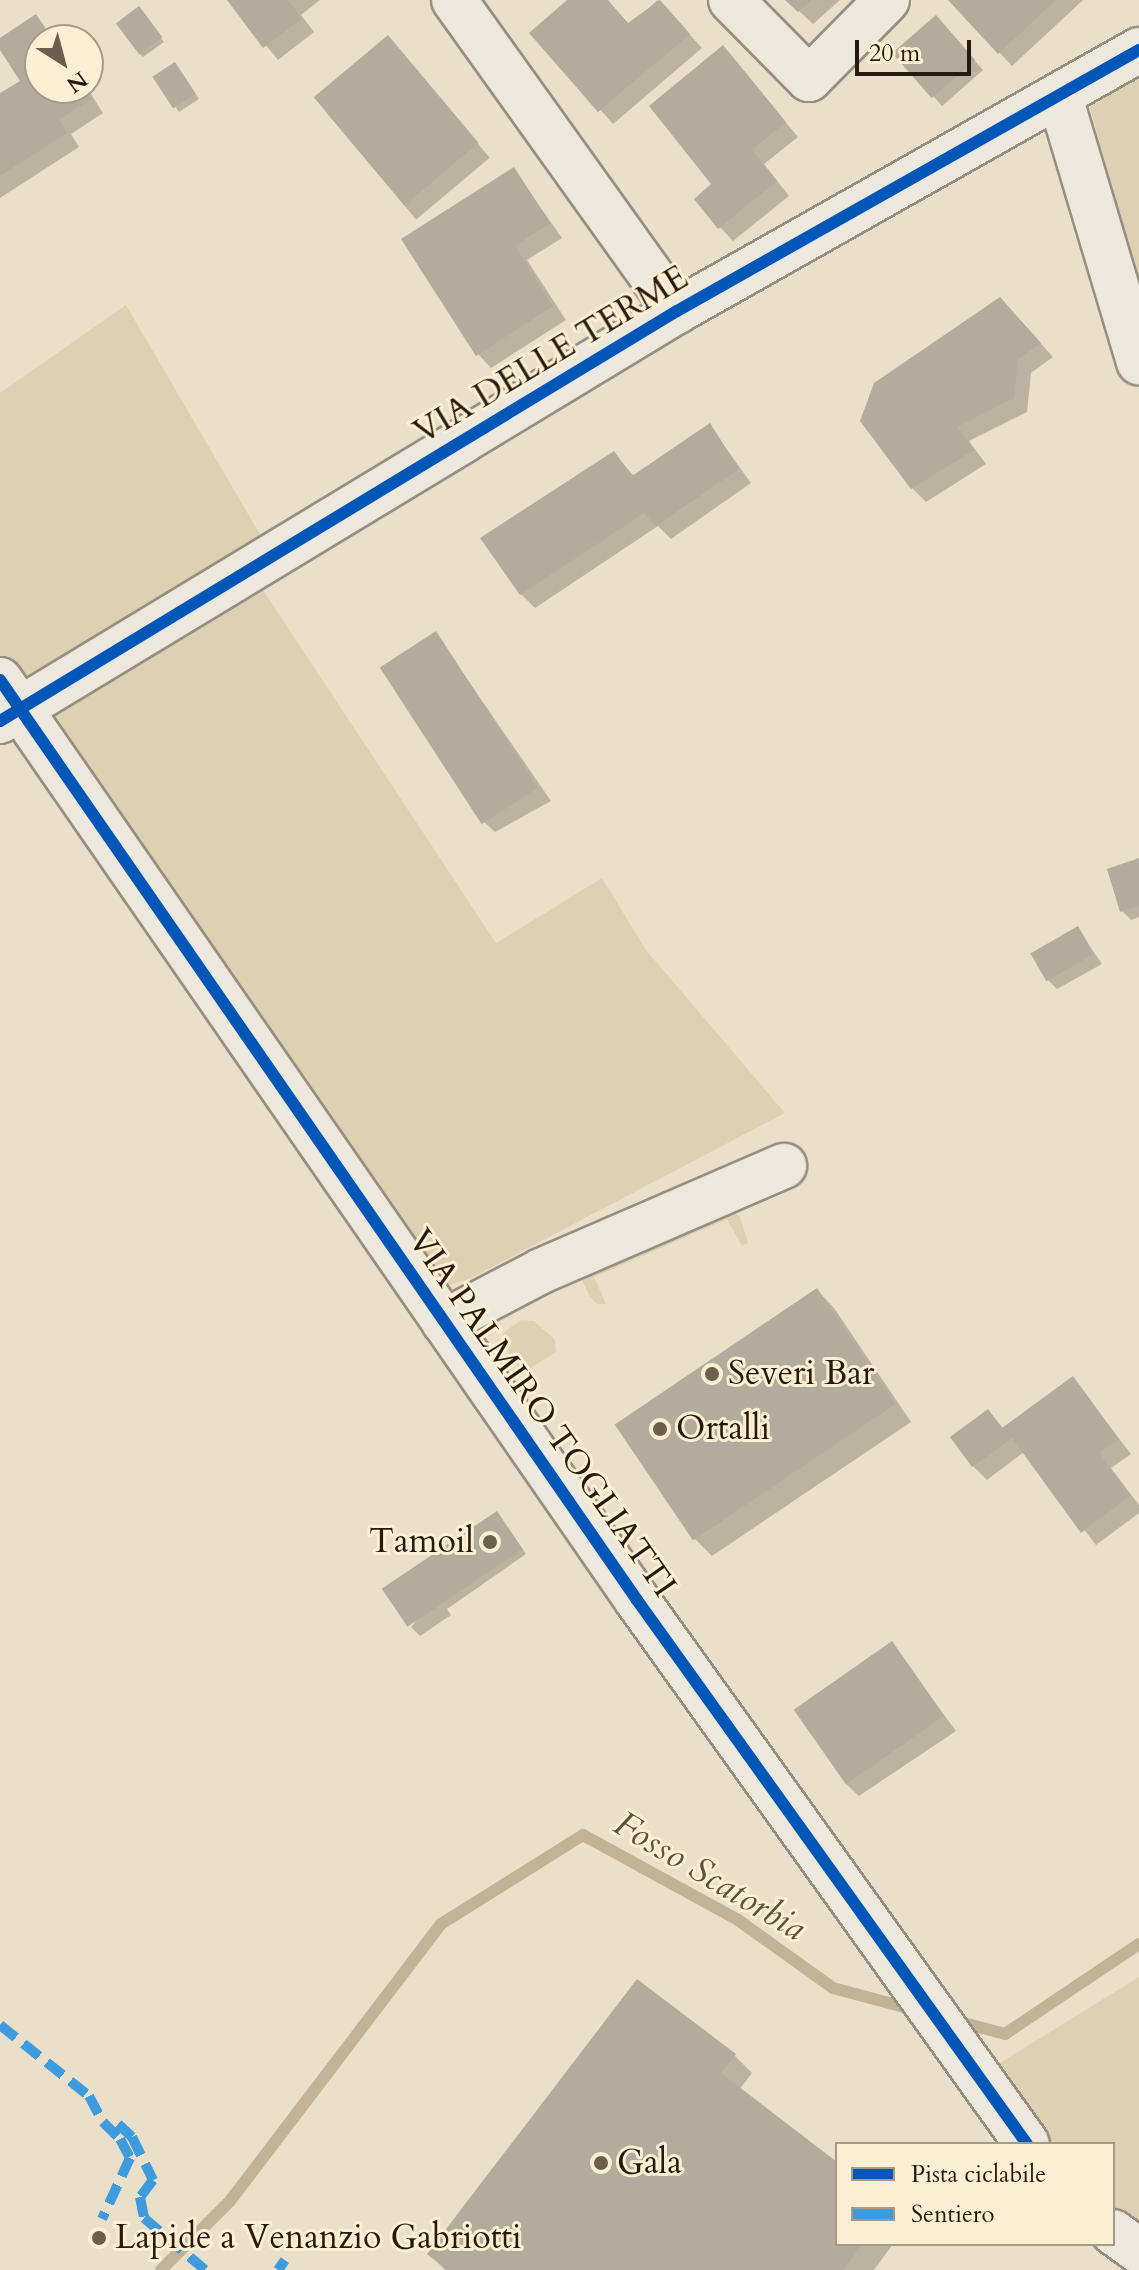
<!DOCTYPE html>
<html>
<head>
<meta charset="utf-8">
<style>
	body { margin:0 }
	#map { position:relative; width:1139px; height:2270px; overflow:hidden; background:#eae0c9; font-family:Cardo,serif }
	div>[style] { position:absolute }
	.green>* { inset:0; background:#ded0b2 }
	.shadow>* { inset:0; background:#0003; transform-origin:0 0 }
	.stream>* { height:12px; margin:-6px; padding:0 6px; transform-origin:6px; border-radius:6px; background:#c2b397 }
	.building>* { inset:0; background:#b3ab9c; transform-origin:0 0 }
	.roads { filter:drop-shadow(2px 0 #968e80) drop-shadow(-2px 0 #968e80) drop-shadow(0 2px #968e80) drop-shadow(0 -2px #968e80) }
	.minor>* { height:44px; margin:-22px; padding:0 22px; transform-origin:22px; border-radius:22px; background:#ede8dd }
	.quiet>* { height:10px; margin-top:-5px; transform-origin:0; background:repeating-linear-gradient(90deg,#3d9bde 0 20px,transparent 0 30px) }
	.cycleway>* { height:12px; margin:-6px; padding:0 6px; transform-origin:6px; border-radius:6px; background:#0057b8 }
	.dots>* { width:22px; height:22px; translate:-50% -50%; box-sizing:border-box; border:4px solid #faefd3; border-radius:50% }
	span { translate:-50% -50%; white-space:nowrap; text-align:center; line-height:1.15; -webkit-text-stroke:6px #faefd3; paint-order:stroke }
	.street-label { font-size:34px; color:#28190f }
	.poi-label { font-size:34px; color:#28190f }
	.left { translate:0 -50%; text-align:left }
	.right { translate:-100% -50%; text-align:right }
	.water-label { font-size:36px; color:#5f4f3d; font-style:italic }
	.legend { position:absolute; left:835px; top:2142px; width:280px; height:104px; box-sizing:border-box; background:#faefd3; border:2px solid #a69985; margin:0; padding:10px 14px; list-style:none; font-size:24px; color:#28190f }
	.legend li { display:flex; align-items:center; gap:16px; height:40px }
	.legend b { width:40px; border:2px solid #a69985 }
	.north { position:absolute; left:24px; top:24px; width:80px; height:80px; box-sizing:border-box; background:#faefd3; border:2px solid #a69985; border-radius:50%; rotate:144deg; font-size:22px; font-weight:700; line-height:32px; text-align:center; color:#28190f }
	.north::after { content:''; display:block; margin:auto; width:28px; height:36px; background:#6c5f50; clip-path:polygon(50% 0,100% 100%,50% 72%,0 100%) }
	.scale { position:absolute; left:855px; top:40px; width:116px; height:36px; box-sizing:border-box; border:4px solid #28190f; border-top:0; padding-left:10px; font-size:24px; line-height:28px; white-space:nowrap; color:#28190f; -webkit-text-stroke:6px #faefd3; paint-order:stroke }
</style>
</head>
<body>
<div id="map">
	<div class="green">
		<div style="clip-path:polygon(1139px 77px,1139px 289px,1090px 107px)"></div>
		<div style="clip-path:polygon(126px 305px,272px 555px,249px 569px,496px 943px,602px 878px,646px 950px,785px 1113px,469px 1279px,425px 1292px,0 680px,0 393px)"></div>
		<div style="clip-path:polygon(734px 1212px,740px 1217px,748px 1243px,742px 1246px,727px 1219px,594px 1277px,606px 1304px,597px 1304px,589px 1295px,582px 1280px,585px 1273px)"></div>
		<div style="clip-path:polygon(521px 1320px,534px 1321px,555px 1340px,556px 1352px,523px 1373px,501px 1341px,503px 1333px)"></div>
		<div style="clip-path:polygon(1139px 1977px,1139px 2225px,1113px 2209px,1113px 2144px,1044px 2144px,990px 2069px)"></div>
	</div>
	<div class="shadow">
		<div style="clip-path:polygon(229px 0,320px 0,301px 15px,314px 32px,278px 60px)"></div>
		<div style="clip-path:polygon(570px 0,607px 0,629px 25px,658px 0,702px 48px,613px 124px,532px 33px)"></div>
		<div style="clip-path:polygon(787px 0,840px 0,813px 24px)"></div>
		<div style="clip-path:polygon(951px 0,1083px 0,1012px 66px)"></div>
		<div style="clip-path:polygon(143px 13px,164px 42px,143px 57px,139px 53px)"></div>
		<div style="clip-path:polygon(36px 17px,56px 40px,40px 40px,40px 88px,87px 88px,103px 113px,71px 134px,79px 147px,0 198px,0 96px,23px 81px,0 40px)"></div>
		<div style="clip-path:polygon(945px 27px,983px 70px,942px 106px,895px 53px)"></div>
		<div style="left:401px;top:52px;width:138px;height:96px;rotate:50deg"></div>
		<div style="clip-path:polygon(736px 62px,798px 137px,764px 164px,789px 196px,733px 241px,720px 227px,714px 184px)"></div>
		<div style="clip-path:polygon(179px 69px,199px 99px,179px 112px,155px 77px)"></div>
		<div style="clip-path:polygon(514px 170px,562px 238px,527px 260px,566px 320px,491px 368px,478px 354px)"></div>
		<div style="clip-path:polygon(1013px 313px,1053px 357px,1031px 373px,1027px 412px,969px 441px,986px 464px,926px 502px,912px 488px)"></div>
		<div style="clip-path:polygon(710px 426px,751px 483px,671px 539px,658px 526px,535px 608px,521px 594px,614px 454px,635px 477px)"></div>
		<div style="clip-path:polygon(436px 634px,551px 801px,495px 832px,481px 819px)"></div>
		<div style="clip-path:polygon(1139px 861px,1139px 917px,1131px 920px,1122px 911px)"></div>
		<div style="clip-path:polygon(1077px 928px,1102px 964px,1057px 989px,1048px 980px)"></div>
		<div style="clip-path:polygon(817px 1290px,834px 1308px,911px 1422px,712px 1556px,695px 1539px)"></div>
		<div style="clip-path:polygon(1073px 1379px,1131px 1454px,1111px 1468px,1139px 1505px,1139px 1513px,1096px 1545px,1024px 1452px,987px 1480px,973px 1466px,988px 1411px,1004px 1429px)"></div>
		<div style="clip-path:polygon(501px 1518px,526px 1554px,447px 1609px,451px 1615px,420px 1636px,411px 1627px)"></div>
		<div style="clip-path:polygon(891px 1644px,956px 1731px,859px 1796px,845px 1783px)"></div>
		<div style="clip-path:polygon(734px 2055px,752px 2073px,739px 2090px,837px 2164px,837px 2244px,893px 2244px,874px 2270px,445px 2270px,429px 2254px)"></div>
	</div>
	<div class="stream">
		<div style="left:952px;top:2020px;width:55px;rotate:14.8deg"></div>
		<div style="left:1005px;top:2034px;width:161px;rotate:-33.9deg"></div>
		<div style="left:161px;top:2270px;width:98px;rotate:-45deg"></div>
		<div style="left:230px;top:2201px;width:348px;rotate:-52.7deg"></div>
		<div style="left:441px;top:1924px;width:168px;rotate:-32.1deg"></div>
		<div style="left:583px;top:1835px;width:177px;rotate:28.7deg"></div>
		<div style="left:738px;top:1920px;width:117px;rotate:35.6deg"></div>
		<div style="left:833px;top:1988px;width:85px;rotate:15deg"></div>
	</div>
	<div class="building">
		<div style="clip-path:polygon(227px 0,288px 0,302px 18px,263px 48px)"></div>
		<div style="clip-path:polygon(567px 0,608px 0,628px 23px,660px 0,690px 34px,598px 112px,529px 33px)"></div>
		<div style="clip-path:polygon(785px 0,812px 0,798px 12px)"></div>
		<div style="clip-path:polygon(948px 0,1056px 0,998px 54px)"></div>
		<div style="left:139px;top:6px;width:39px;height:29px;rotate:53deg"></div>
		<div style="clip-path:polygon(36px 14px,53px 40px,40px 40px,40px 88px,84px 88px,91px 99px,59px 120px,67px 133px,0 176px,0 93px,20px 81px,0 50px,0 38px)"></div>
		<div style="left:936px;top:15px;width:60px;height:58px;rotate:49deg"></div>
		<div style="left:388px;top:35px;width:141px;height:97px;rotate:50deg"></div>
		<div style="clip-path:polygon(723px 45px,786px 122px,752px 150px,777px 181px,718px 229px,694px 199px,711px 184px,649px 106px)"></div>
		<div style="left:175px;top:62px;width:38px;height:27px;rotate:57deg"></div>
		<div style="clip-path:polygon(514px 167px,550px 223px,515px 246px,553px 306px,476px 356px,401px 239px)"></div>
		<div style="clip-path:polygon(1000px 297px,1041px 343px,1018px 359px,1014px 398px,957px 427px,974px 450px,911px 489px,860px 421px,874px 383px)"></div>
		<div style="clip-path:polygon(710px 423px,739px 469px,656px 526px,644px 513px,520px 595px,480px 538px,614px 451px,632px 476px)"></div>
		<div style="left:436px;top:631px;width:187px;height:67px;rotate:57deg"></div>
		<div style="clip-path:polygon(1139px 858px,1139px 906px,1120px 912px,1107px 869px)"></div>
		<div style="left:1078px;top:926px;width:32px;height:55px;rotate:60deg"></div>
		<div style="left:817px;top:1288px;width:140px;height:244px;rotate:56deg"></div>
		<div style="clip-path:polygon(1073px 1376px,1119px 1439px,1099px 1453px,1130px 1496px,1081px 1533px,1012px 1438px,972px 1467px,950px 1437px,988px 1409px,1002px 1428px)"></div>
		<div style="left:497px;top:1511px;width:46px;height:139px;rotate:56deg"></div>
		<div style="left:892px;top:1641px;width:91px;height:120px;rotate:55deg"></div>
		<div style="clip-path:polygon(637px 1979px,736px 2054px,721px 2073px,837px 2162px,837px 2244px,863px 2244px,843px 2270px,447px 2270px,427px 2254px)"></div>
	</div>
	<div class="roads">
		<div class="minor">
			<div style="left:454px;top:0;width:383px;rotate:54.4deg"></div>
			<div style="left:731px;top:0;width:111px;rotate:45.4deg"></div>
			<div style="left:809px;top:79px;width:111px;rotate:-45.4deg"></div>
			<div style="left:1060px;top:97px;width:277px;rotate:73.4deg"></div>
			<div style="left:0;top:680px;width:1119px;rotate:55.3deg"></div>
			<div style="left:637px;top:1600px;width:669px;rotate:54.36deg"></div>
			<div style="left:0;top:721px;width:791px;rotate:-31.2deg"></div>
			<div style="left:677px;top:311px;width:531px;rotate:-29.46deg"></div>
			<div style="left:444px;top:1322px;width:110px;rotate:-27.7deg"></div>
			<div style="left:541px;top:1271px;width:265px;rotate:-23.4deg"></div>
			<div style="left:1113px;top:2232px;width:32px;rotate:36deg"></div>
		</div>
	</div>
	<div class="quiet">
		<div style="left:0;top:2025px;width:114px;rotate:38.6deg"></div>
		<div style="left:89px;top:2096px;width:30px;rotate:62deg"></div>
		<div style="left:103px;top:2122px;width:24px;rotate:45deg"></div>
		<div style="left:120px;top:2139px;width:21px;rotate:62deg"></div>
		<div style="left:130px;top:2158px;width:67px;rotate:114.7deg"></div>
		<div style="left:118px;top:2124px;width:19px;rotate:43deg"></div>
		<div style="left:132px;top:2137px;width:48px;rotate:64deg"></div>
		<div style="left:153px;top:2180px;width:21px;rotate:127deg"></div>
		<div style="left:140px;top:2197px;width:21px;rotate:79deg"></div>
		<div style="left:144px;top:2218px;width:80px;rotate:40.4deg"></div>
		<div style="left:278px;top:2270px;width:12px;rotate:-55deg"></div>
	</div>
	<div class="cycleway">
		<div style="left:0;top:680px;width:1119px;rotate:55.3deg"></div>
		<div style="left:637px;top:1600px;width:669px;rotate:54.36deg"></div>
		<div style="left:0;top:721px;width:791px;rotate:-31.2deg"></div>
		<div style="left:677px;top:311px;width:531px;rotate:-29.46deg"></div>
	</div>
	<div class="dots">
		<div style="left:712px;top:1374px;background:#6c5f50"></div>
		<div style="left:660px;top:1429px;background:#6c5f50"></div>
		<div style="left:490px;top:1542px;background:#6c5f50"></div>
		<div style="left:601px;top:2163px;background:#6c5f50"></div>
		<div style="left:99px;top:2238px;background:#6c5f50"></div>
	</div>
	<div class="street-label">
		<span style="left:551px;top:355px;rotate:-31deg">VIA DELLE TERME</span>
		<span style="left:542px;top:1413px;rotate:55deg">VIA PALMIRO TOGLIATTI</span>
	</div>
	<div class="poi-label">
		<span class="left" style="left:728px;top:1374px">Severi Bar</span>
		<span class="left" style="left:676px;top:1429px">Ortalli</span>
		<span class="right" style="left:474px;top:1542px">Tamoil</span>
		<span class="left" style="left:617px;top:2163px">Gala</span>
		<span class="left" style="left:115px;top:2238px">Lapide a Venanzio Gabriotti</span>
	</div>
	<div class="water-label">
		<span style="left:710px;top:1876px;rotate:31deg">Fosso Scatorbia</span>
	</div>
	<ul class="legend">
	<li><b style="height:10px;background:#0057b8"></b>Pista ciclabile</li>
	<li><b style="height:10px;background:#3d9bde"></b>Sentiero</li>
	</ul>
	<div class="north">N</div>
	<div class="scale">20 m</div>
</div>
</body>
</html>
